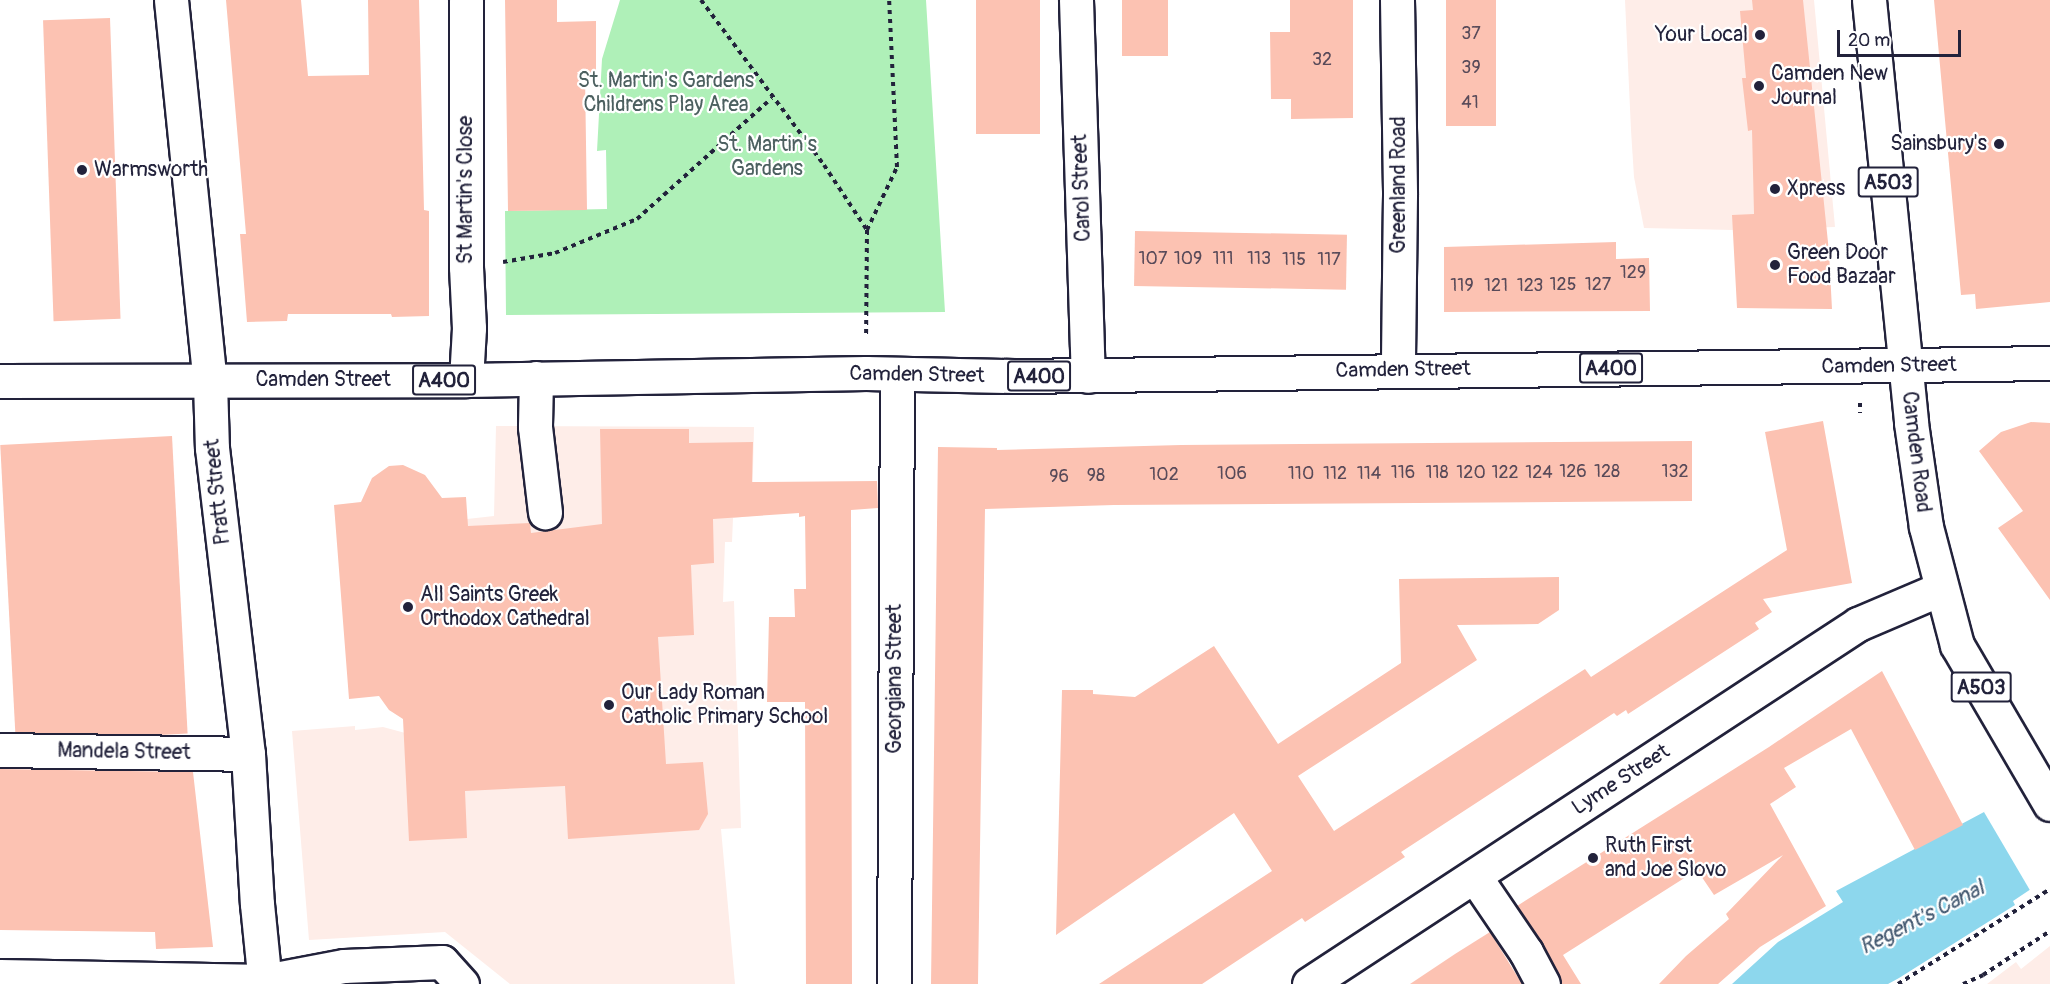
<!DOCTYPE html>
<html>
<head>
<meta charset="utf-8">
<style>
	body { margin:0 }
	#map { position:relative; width:2050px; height:984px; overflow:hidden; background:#fff; font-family:Pangolin,sans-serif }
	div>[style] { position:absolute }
	.built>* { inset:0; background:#feede8 }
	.green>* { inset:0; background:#aff0b8 }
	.water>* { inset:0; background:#8dd7ed }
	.pier>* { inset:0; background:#fff }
	.building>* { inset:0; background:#fcc2b2; transform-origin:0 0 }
	.path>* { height:4px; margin-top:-2px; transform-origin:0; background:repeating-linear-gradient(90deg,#22223b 0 4.5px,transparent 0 9px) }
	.roads { filter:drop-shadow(2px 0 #22223b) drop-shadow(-2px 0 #22223b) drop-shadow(0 2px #22223b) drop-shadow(0 -2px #22223b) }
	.minor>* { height:33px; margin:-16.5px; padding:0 16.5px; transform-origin:16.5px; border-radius:16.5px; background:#fff }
	.major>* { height:33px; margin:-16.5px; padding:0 16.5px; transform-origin:16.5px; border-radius:16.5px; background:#fff }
	.highway>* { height:33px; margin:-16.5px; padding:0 16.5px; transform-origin:16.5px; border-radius:16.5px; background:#fff }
	.dots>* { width:16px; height:16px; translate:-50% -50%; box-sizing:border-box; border:3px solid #fff; border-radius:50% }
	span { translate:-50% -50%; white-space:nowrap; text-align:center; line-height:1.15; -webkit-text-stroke:4.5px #fff; paint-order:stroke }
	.number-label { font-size:18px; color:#584a59 }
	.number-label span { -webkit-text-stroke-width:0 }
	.shield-label span { padding:2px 4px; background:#fff; border:2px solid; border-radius:4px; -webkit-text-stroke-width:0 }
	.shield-label { font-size:20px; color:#22223b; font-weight:700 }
	.poi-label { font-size:21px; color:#22223b }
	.right { translate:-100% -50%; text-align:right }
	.left { translate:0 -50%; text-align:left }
	.park-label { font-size:21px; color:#4c6060 }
	.street-label { font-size:21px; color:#22223b }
	.water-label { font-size:22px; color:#425870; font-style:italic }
	.scale { position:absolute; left:1837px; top:30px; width:124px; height:27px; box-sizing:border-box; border:3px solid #22223b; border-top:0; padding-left:8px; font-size:18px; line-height:21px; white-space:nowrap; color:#22223b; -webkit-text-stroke:4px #fff; paint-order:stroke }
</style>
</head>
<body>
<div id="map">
	<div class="built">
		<div style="clip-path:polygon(1625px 0,1814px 0,1835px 227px,1733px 230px,1644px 228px,1634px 177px,1631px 130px)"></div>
		<div style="clip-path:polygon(496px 426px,754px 427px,752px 516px,733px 518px,732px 542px,725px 542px,723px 602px,734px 601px,741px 828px,721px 829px,735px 984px,510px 984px,445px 932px,309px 940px,292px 731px,355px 726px,355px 730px,383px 727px,409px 734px,467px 519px,494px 516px)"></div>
		<div style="clip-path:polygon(2050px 946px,2050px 984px,1987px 984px,2016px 962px,2021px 969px)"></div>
	</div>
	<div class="green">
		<div style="clip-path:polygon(620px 0,926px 0,945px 312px,506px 315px,505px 211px,607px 209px,606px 150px,597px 151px,602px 59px)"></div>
	</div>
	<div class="water">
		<div style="clip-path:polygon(2050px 803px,2031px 889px,2013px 901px,2015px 905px,1899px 978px,1888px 984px,1732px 984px,1778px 942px,1843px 902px,1836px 891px,1984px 812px)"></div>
	</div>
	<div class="pier">
		<div style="clip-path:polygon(2050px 800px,2050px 883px,2031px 892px,1984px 812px,1991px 808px)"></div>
	</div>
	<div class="building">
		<div style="clip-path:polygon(226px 0,301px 0,308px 76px,369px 75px,368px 0,419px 0,424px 210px,429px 211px,429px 316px,392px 317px,391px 314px,288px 314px,287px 321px,247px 322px,240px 234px,246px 234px)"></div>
		<div style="clip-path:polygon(505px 0,557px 0,557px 22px,596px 21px,596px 75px,585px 76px,587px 210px,508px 211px)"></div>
		<div style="left:976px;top:0;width:64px;height:134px"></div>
		<div style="left:1122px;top:0;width:46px;height:56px"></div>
		<div style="clip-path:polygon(1290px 0,1353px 0,1353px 118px,1291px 119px,1291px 99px,1271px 99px,1270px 32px,1290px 32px)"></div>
		<div style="left:1446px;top:0;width:50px;height:126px"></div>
		<div style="clip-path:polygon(1752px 0,1803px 0,1829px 252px,1832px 309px,1737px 308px,1732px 215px,1754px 214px,1752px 130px,1748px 131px,1742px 78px,1746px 78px,1740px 11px,1753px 10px)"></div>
		<div style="clip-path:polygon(1934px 0,2050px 0,2050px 302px,1976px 309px,1975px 294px,1961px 295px)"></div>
		<div style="left:110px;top:18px;width:301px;height:67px;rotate:88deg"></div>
		<div style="left:1135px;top:231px;width:212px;height:55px;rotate:1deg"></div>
		<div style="clip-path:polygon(1616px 242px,1616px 259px,1649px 258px,1650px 311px,1444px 312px,1444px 247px)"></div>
		<div style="clip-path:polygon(1823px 421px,1852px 583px,1763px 599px,1772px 612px,1755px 623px,1759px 629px,1628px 714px,1626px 710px,1617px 716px,1614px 713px,1401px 852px,1405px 857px,1305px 922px,1302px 918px,1202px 984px,1099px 984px,1272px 871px,1234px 813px,1056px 935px,1062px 690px,1093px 690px,1093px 694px,1135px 697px,1214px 646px,1278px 744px,1401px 663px,1399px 579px,1559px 577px,1559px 610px,1538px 624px,1457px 625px,1477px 660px,1298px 776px,1334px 831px,1585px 669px,1591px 677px,1787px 550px,1765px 432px)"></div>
		<div style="clip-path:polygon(2031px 422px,2050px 423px,2050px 600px,1998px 528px,2023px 511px,1979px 451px,2001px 432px)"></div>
		<div style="clip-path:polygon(600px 429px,689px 429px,689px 443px,753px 442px,752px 482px,877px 481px,878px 508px,851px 510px,852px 984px,806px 984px,805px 702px,767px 702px,769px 617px,795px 617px,794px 589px,806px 589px,805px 516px,799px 517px,799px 513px,713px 519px,714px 563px,691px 565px,694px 635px,658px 637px,666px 764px,703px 762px,708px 814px,699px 830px,568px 839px,565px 786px,465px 791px,467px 838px,409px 841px,403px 719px,389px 710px,379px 696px,349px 699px,334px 505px,361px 502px,372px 478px,389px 466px,403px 465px,425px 475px,442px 498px,466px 497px,468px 526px,530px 523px,531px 533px,602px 524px)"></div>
		<div style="left:172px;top:436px;width:298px;height:172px;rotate:87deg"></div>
		<div style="clip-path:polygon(1692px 441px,1692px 501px,1114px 505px,985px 509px,978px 984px,931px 984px,938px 447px,997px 448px,997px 450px,1181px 445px)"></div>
		<div style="clip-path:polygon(1882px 671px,1963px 825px,1915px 850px,1851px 729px,1784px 768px,1796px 787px,1770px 804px,1826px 906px,1760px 947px,1718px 984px,1659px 984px,1686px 956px,1729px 919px,1726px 914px,1783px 855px,1714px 895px,1697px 870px,1563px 955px,1581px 984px,1562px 984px,1543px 943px,1517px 906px,1769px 747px)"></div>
		<div style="clip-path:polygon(0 769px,193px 772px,213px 947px,156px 949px,155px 932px,0 930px)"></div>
		<div style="clip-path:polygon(1490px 932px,1522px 984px,1410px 984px,1455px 954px)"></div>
	</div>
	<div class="path">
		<div style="left:701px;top:0;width:206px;rotate:53.3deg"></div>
		<div style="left:824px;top:165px;width:78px;rotate:56.5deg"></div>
		<div style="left:867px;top:230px;width:105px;rotate:90.5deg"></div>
		<div style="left:867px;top:230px;width:70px;rotate:-64.5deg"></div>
		<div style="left:897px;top:167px;width:167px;rotate:-92.7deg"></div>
		<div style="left:503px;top:262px;width:53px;rotate:-9.8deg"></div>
		<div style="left:555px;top:253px;width:89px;rotate:-22.5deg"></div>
		<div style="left:637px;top:219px;width:181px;rotate:-41.9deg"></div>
		<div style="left:1860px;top:403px;width:10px;rotate:90deg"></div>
		<div style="left:1898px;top:984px;width:179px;rotate:-32deg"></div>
		<div style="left:1963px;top:984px;width:22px;rotate:-24deg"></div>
		<div style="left:1983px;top:975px;width:80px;rotate:-33.3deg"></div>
	</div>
	<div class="roads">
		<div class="minor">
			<div style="left:171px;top:0;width:384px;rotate:84.2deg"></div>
			<div style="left:210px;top:382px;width:66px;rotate:88.3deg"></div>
			<div style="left:212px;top:448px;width:308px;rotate:83.3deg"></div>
			<div style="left:248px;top:754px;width:150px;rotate:86.6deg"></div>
			<div style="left:257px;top:904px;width:80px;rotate:84.3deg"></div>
			<div style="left:466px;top:0;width:267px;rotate:90deg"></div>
			<div style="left:466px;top:267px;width:61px;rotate:87.2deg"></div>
			<div style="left:469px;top:328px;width:52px;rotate:93.3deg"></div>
			<div style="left:1076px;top:0;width:376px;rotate:88.2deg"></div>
			<div style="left:1397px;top:0;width:195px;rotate:89.1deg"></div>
			<div style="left:1400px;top:195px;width:174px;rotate:90.7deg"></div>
			<div style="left:536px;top:378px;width:49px;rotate:91.2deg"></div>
			<div style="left:535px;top:427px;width:86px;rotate:83.3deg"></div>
			<div style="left:0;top:750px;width:248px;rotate:0.9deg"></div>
			<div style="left:1475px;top:877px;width:91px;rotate:55.8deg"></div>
			<div style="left:1526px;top:952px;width:36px;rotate:62deg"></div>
			<div style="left:0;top:976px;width:265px;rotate:1.1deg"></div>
			<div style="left:265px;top:981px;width:80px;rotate:-10.8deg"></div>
			<div style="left:344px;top:966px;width:98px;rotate:-2.3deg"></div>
			<div style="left:442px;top:962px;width:30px;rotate:48deg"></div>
			<div style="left:894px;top:984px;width:609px;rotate:-89.72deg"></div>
			<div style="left:1309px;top:984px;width:657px;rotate:-33.25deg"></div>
			<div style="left:1858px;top:624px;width:89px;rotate:-23.1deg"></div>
		</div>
		<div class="major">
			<div style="left:1906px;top:365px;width:144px;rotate:-0.8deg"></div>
		</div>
		<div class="highway">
			<div style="left:1869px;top:0;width:425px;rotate:84.3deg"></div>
			<div style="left:1911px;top:423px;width:105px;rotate:81.8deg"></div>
			<div style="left:1926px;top:527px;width:122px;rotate:75.3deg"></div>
			<div style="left:1957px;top:645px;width:184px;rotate:59.7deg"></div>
			<div style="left:0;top:381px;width:466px;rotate:-0.1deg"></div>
			<div style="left:466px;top:380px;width:400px;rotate:-1deg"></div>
			<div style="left:866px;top:373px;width:148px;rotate:1.2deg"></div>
			<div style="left:1014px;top:376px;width:892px;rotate:-0.71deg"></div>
		</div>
	</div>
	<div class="dots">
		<div style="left:1760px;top:35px;background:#22223b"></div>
		<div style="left:1759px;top:86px;background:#22223b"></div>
		<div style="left:1999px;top:144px;background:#22223b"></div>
		<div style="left:82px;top:170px;background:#22223b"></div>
		<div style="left:1775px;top:189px;background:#22223b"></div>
		<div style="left:1775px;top:265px;background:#22223b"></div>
		<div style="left:408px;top:607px;background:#22223b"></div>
		<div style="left:609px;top:705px;background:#22223b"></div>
		<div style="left:1593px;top:858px;background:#22223b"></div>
	</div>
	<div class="number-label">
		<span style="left:1471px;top:34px">37</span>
		<span style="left:1322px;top:60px">32</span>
		<span style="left:1471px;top:68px">39</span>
		<span style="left:1470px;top:103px">41</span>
		<span style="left:1153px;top:259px">107</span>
		<span style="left:1188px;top:259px">109</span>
		<span style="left:1223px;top:259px">111</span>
		<span style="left:1259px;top:259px">113</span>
		<span style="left:1294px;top:260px">115</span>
		<span style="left:1329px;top:260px">117</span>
		<span style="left:1633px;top:273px">129</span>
		<span style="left:1563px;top:285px">125</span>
		<span style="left:1598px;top:285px">127</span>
		<span style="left:1462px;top:286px">119</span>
		<span style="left:1496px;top:286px">121</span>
		<span style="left:1530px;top:286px">123</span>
		<span style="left:1573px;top:472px">126</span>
		<span style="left:1607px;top:472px">128</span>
		<span style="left:1675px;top:472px">132</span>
		<span style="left:1403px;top:473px">116</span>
		<span style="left:1437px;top:473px">118</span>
		<span style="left:1471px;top:473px">120</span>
		<span style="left:1505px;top:473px">122</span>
		<span style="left:1539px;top:473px">124</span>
		<span style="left:1232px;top:474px">106</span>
		<span style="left:1301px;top:474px">110</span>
		<span style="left:1335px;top:474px">112</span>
		<span style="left:1369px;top:474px">114</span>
		<span style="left:1164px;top:475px">102</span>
		<span style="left:1096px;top:476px">98</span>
		<span style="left:1059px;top:477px">96</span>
	</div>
	<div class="shield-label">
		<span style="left:1888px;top:182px">A503</span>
		<span style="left:1611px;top:368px">A400</span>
		<span style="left:1039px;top:376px">A400</span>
		<span style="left:444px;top:380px">A400</span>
		<span style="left:1981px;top:687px">A503</span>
	</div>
	<div class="poi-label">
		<span class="right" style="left:1748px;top:35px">Your Local</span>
		<span class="left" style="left:1771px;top:86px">Camden New<br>Journal</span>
		<span class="right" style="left:1987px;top:144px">Sainsbury's</span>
		<span class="left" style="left:94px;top:170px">Warmsworth</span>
		<span class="left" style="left:1787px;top:189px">Xpress</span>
		<span class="left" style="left:1787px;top:265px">Green Door<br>Food Bazaar</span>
		<span class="left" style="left:420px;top:607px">All Saints Greek<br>Orthodox Cathedral</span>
		<span class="left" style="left:621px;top:705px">Our Lady Roman<br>Catholic Primary School</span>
		<span class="left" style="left:1605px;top:858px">Ruth First<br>and Joe Slovo</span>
	</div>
	<div class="park-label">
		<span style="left:666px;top:93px">St. Martin's Gardens<br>Childrens Play Area</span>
		<span style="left:767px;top:157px">St. Martin's<br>Gardens</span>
	</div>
	<div class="street-label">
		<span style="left:1399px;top:185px;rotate:-90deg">Greenland Road</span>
		<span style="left:1082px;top:188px;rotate:-92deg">Carol Street</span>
		<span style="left:466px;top:190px;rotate:-90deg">St Martin's Close</span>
		<span style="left:1889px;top:366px;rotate:-1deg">Camden Street</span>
		<span style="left:1403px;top:370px;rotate:-1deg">Camden Street</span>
		<span style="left:917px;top:375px;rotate:1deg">Camden Street</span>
		<span style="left:323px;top:380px">Camden Street</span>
		<span style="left:1916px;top:452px;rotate:83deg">Camden Road</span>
		<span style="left:218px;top:492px;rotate:-96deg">Pratt Street</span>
		<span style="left:895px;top:679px;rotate:-90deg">Georgiana Street</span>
		<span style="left:124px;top:752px;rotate:1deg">Mandela Street</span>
		<span style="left:1621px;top:780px;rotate:-33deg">Lyme Street</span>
	</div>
	<div class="water-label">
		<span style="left:1922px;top:918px;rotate:-27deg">Regent's Canal</span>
	</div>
	<div class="scale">20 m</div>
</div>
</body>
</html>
